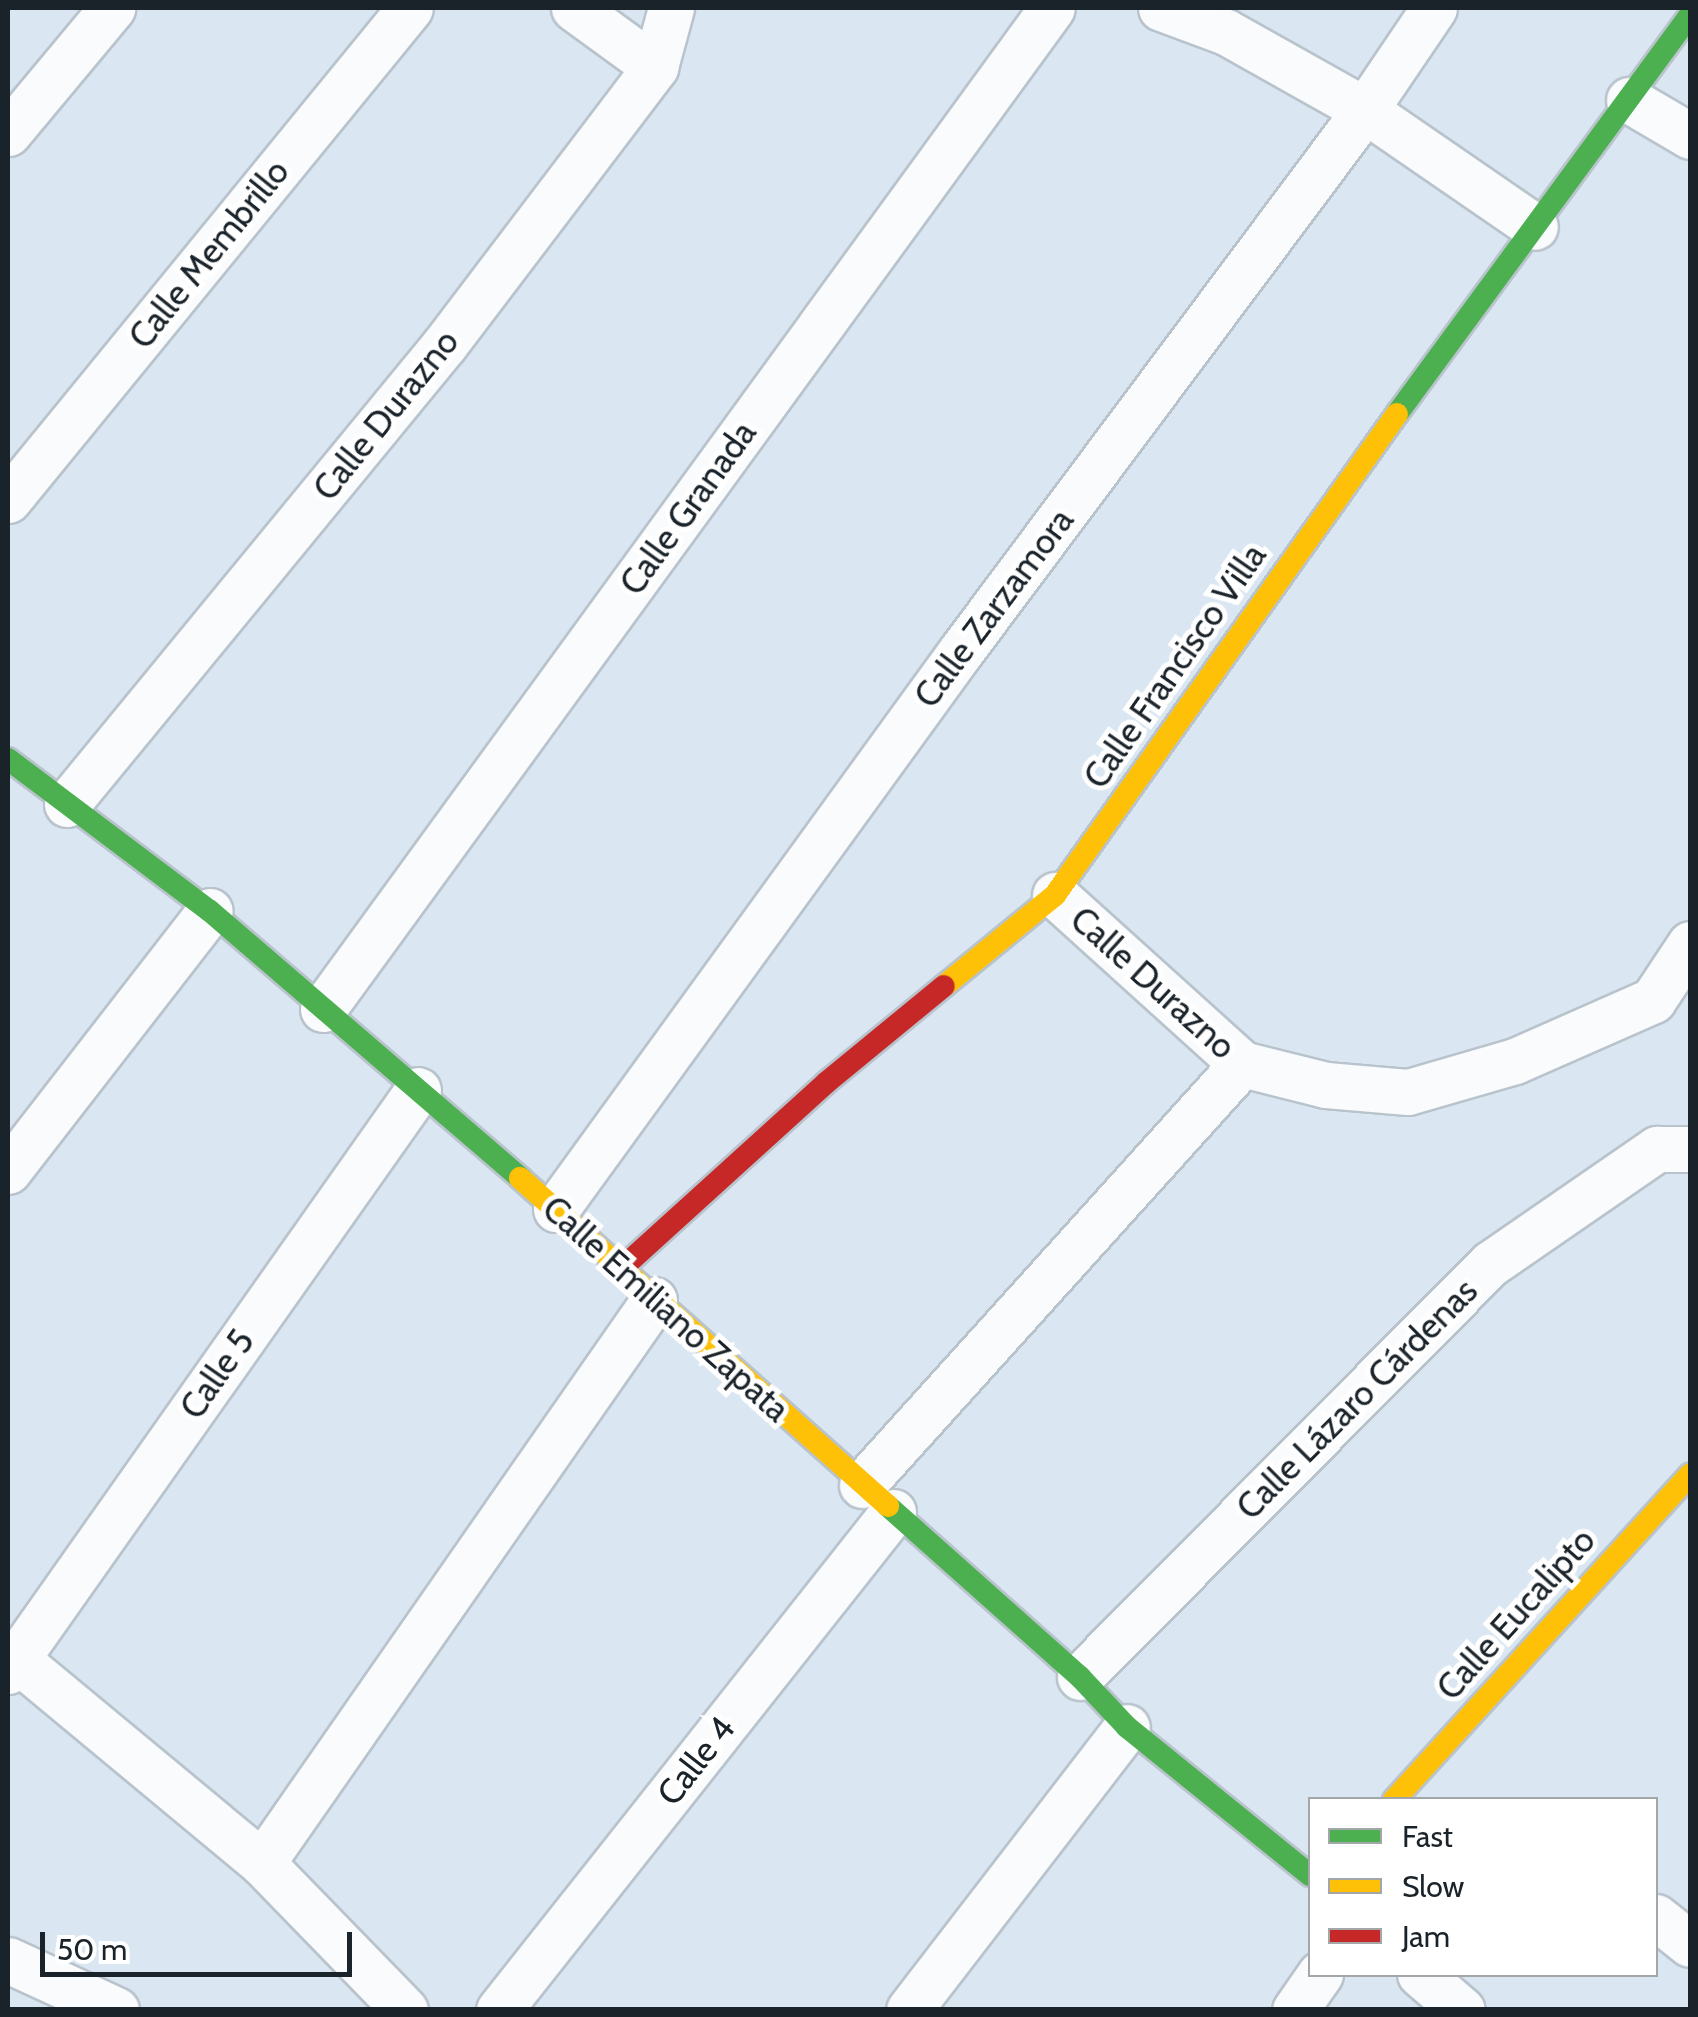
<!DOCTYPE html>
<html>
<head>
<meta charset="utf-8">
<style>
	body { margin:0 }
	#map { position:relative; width:1698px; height:2017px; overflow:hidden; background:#dae7f2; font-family:Cabin,sans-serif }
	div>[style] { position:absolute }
	.roads { filter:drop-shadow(2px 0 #b9c3cc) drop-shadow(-2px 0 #b9c3cc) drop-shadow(0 2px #b9c3cc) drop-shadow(0 -2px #b9c3cc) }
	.street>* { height:45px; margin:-22.5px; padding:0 22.5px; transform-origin:22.5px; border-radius:22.5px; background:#f9fbfd }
	.fast>* { height:22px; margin:-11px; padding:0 11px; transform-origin:11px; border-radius:11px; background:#4caf50 }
	.slow>* { height:22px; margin:-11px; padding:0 11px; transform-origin:11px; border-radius:11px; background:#ffc107 }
	.jam>* { height:22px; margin:-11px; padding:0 11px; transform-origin:11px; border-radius:11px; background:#c62828 }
	span { translate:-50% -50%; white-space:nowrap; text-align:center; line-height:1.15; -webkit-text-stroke:10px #fff; paint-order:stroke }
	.street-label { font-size:35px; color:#1a232a }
	.frame { position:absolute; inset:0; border:10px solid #1a232a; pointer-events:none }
	.legend { position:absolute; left:1308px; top:1797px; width:350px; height:180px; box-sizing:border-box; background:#fff; border:2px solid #a3a7aa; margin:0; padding:12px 18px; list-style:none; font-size:30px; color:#1a232a }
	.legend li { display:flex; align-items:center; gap:20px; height:50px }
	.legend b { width:50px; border:2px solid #a3a7aa }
	.scale { position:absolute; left:40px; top:1932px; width:312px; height:45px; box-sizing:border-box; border:5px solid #1a232a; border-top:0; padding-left:12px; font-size:30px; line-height:35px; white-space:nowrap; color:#1a232a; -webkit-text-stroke:8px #fff; paint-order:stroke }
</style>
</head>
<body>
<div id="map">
	<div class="roads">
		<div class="street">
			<div style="left:574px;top:8px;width:100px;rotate:36.1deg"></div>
			<div style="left:1161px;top:8px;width:69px;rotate:20.3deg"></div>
			<div style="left:1226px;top:32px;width:159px;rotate:29.3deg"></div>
			<div style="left:1365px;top:110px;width:206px;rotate:34.5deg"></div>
			<div style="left:1629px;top:100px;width:71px;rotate:30.5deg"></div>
			<div style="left:8px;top:133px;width:163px;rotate:-50.2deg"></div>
			<div style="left:8px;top:500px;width:635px;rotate:-50.75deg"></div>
			<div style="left:67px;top:804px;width:595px;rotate:-50.59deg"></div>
			<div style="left:445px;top:344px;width:348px;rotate:-52.8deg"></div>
			<div style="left:655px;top:67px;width:61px;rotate:-74.8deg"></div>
			<div style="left:1055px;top:895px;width:252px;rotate:42.1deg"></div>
			<div style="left:1242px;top:1064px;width:87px;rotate:14deg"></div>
			<div style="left:1326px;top:1085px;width:82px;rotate:4.9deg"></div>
			<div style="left:1408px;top:1092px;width:111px;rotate:-16.2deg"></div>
			<div style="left:1515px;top:1061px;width:151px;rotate:-23.8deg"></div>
			<div style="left:1653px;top:1000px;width:67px;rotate:-56.5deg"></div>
			<div style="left:323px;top:1009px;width:1238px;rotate:-53.94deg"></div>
			<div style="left:8px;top:1171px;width:329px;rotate:-52.2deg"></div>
			<div style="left:556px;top:1209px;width:689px;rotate:-54.03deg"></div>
			<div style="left:961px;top:651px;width:675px;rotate:-53.25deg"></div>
			<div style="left:1365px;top:110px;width:123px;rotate:-55.9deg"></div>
			<div style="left:862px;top:1485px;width:567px;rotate:-47.93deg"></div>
			<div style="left:8px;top:1652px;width:330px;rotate:39.7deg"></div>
			<div style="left:262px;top:1863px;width:205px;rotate:45.8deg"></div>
			<div style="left:8px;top:1671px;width:711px;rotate:-54.79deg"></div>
			<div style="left:1080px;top:1677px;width:582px;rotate:-45.21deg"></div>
			<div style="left:1490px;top:1264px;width:203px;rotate:-34.6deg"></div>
			<div style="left:1657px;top:1149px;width:33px"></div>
			<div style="left:262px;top:1863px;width:686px;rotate:-55.15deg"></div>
			<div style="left:1656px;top:1917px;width:43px;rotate:38.5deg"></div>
			<div style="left:8px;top:1960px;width:119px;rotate:24.8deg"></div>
			<div style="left:1420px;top:1974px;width:55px;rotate:40.6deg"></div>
			<div style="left:499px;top:2010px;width:635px;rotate:-51.65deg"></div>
			<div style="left:909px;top:2010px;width:357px;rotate:-52.4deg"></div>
			<div style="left:1295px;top:2010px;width:44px;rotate:-55.2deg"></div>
		</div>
		<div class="fast">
			<div style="left:1397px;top:414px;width:495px;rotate:-53.7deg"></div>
			<div style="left:8px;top:759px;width:253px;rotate:37deg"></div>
			<div style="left:210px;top:911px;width:409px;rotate:40.7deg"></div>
			<div style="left:888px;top:1506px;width:257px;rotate:41.7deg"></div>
			<div style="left:1080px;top:1677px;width:69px;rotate:46.8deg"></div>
			<div style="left:1127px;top:1727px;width:235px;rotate:39deg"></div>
		</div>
		<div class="slow">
			<div style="left:944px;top:986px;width:144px;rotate:-39.3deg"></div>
			<div style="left:1055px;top:895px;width:590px;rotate:-54.59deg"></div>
			<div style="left:520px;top:1178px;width:493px;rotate:41.7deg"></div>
			<div style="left:1394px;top:1800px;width:440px;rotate:-47.7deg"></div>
		</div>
		<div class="jam">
			<div style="left:622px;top:1268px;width:277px;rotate:-42.2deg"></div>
			<div style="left:827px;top:1082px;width:151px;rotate:-39.4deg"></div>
		</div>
	</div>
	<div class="street-label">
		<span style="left:209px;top:254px;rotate:-51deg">Calle Membrillo</span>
		<span style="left:386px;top:415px;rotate:-51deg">Calle Durazno</span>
		<span style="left:688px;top:508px;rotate:-54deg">Calle Granada</span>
		<span style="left:994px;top:608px;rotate:-53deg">Calle Zarzamora</span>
		<span style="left:1175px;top:666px;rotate:-55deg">Calle Francisco Villa</span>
		<span style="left:1153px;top:983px;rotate:42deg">Calle Durazno</span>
		<span style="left:666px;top:1309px;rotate:42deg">Calle Emiliano Zapata</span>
		<span style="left:217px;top:1374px;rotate:-55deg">Calle 5</span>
		<span style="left:1357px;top:1399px;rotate:-45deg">Calle Lázaro Cárdenas</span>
		<span style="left:1516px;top:1614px;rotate:-48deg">Calle Eucalipto</span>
		<span style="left:696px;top:1761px;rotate:-52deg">Calle 4</span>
	</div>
	<div class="frame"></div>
	<ul class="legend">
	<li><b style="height:12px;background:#4caf50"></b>Fast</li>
	<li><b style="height:12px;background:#ffc107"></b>Slow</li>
	<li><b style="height:12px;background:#c62828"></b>Jam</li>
	</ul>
	<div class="scale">50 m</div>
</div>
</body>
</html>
